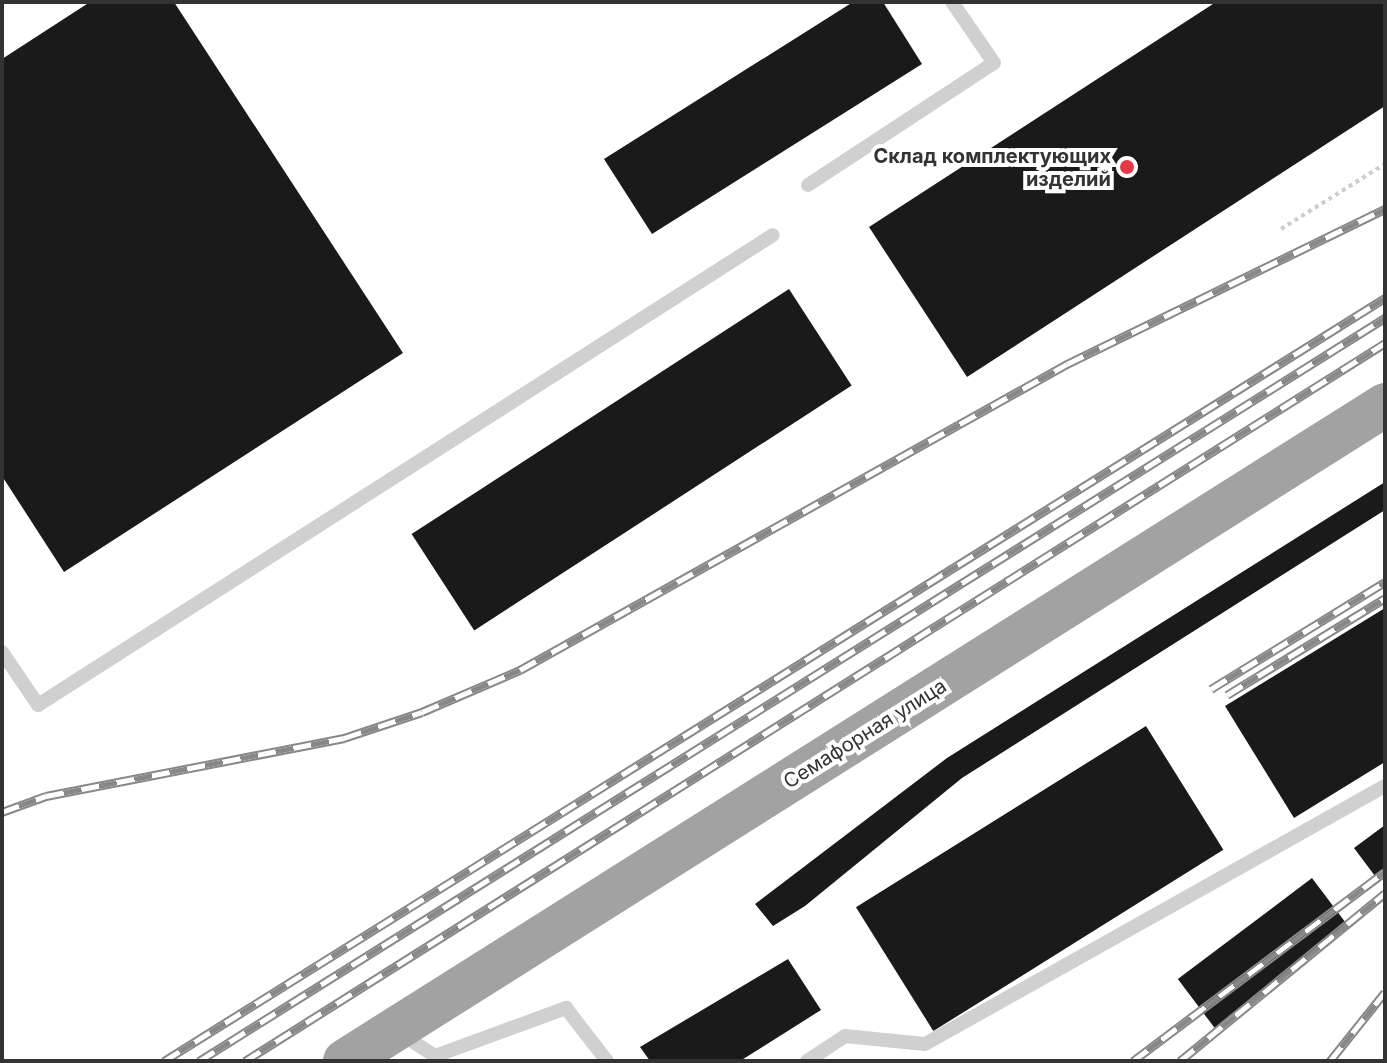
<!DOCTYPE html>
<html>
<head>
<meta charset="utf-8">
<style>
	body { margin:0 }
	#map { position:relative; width:1387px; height:1063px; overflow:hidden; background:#fff; font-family:Inter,sans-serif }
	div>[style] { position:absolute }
	.building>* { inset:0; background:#1a1a1a; transform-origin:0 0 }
	.path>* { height:4px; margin-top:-2px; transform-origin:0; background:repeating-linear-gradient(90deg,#cdcdcd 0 4px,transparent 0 8px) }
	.service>* { height:14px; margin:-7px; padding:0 7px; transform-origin:7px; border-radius:7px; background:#d0d0d0 }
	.trunk>* { height:44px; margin:-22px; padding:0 22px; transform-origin:22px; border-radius:22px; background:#a2a2a2 }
	.rail>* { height:9px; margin-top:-4.5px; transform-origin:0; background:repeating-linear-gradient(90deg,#fff 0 18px,#888 0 36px); box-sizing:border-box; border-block:2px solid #888 }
	.dots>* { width:22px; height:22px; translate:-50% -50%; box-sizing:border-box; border:4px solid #fff; border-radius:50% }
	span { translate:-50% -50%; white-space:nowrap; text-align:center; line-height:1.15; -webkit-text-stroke:8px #fff; paint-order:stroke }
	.poi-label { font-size:20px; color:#333; font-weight:700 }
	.right { translate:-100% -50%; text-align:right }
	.street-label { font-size:20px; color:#333 }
	.frame { position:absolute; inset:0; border:4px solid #333; pointer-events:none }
</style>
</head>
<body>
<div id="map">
	<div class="building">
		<div style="clip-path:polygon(90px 2px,174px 2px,403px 353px,64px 572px,2px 476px,2px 59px)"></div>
		<div style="clip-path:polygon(853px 2px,883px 2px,922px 64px,652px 234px,604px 159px)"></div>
		<div style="clip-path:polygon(1216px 2px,1385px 2px,1385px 106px,967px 377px,869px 227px)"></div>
		<div style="left:789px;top:289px;width:115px;height:450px;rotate:57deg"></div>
		<div style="clip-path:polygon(1385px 482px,1385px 510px,962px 778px,805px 906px,773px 926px,755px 904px,947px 758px)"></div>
		<div style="clip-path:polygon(1385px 608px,1385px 762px,1294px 818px,1225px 706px)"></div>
		<div style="left:1146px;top:726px;width:146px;height:342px;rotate:58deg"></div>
		<div style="clip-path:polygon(1385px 825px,1385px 868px,1375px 876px,1354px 848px)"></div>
		<div style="left:1312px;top:878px;width:61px;height:168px;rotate:53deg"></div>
		<div style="clip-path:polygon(788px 959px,821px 1010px,740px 1061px,650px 1061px,640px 1047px)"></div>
	</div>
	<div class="path">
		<div style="left:1281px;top:229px;width:123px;rotate:-32deg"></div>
	</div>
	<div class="service">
		<div style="left:808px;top:185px;width:222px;rotate:-33.3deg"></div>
		<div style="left:994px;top:63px;width:74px;rotate:-124.5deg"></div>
		<div style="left:2px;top:652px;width:64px;rotate:55.8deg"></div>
		<div style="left:38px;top:705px;width:872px;rotate:-32.6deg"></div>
		<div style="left:398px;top:1032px;width:44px;rotate:33deg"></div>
		<div style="left:435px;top:1056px;width:140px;rotate:-20.1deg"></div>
		<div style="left:566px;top:1008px;width:67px;rotate:52.3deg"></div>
		<div style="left:807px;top:1061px;width:45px;rotate:-33.3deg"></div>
		<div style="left:845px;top:1036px;width:80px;rotate:5.7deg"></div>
		<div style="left:925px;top:1044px;width:527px;rotate:-29.29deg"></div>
	</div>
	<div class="trunk">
		<div style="left:345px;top:1061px;width:1230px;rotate:-32.24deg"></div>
	</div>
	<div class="rail">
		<div style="left:1211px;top:689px;width:204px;rotate:-31.6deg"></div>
		<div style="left:1227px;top:695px;width:185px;rotate:-31.5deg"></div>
		<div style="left:2px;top:812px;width:47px;rotate:-20deg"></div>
		<div style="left:46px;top:796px;width:304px;rotate:-11deg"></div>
		<div style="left:344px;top:738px;width:82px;rotate:-18.4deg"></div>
		<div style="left:422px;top:712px;width:107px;rotate:-23.2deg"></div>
		<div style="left:520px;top:670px;width:627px;rotate:-29.22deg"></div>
		<div style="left:1067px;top:364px;width:354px;rotate:-26deg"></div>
		<div style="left:164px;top:1061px;width:1440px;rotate:-32deg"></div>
		<div style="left:199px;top:1061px;width:1400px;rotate:-32.07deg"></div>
		<div style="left:245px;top:1061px;width:1347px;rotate:-32.2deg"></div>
		<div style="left:1133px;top:1061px;width:315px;rotate:-36.9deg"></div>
		<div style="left:1180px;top:1061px;width:265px;rotate:-39.3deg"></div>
		<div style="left:1330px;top:1061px;width:88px;rotate:-51.4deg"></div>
	</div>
	<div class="dots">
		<div style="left:1127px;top:167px;background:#e63946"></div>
	</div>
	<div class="poi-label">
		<span class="right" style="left:1111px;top:168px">Склад комплектующих<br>изделий</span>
	</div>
	<div class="street-label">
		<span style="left:865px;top:734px;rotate:-32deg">Семафорная улица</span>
	</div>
	<div class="frame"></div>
</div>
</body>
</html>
